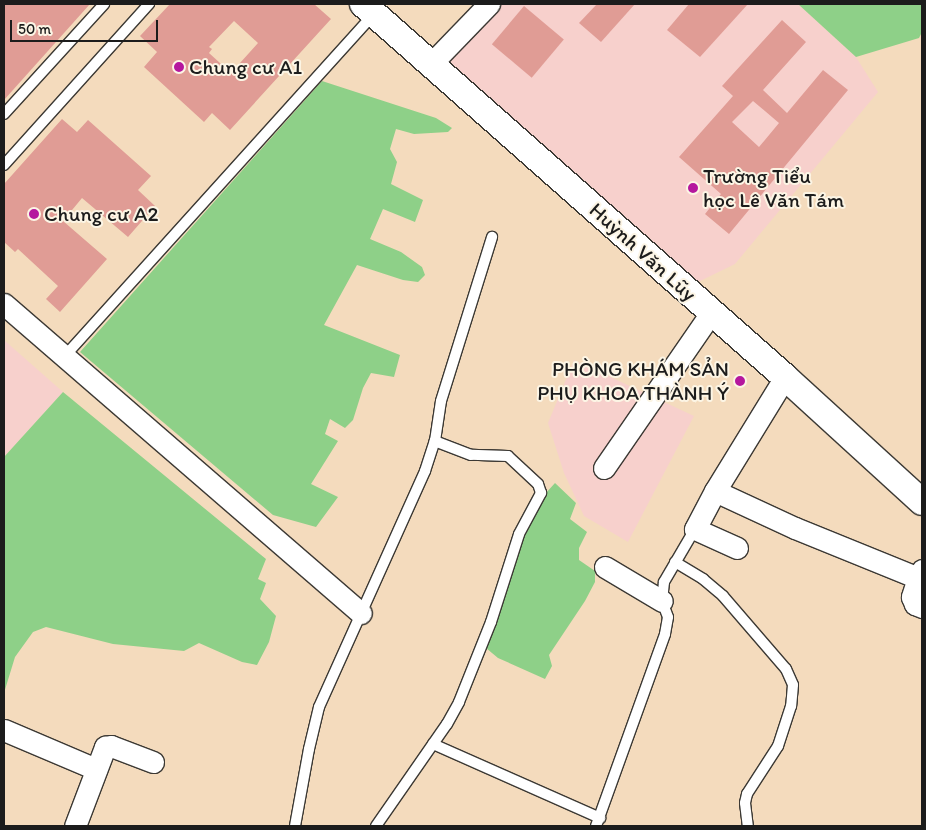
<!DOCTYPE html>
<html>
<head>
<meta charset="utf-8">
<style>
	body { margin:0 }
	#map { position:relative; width:926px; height:830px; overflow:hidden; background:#f4dbbd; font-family:Itim,sans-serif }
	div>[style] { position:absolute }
	.built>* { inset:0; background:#f7d0cc }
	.green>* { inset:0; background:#8ed088 }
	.building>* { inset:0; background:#e09c95; transform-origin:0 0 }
	.roads { filter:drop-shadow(1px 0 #3c3934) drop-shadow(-1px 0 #3c3934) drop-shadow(0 1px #3c3934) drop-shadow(0 -1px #3c3934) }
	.service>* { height:10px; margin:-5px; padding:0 5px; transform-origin:5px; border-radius:5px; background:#fff }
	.minor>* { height:21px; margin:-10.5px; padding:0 10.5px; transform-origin:10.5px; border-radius:10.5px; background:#fff }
	.tertiary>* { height:26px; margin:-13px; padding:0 13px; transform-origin:13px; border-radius:13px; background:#fff }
	.dots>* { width:14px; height:14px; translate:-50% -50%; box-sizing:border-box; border:2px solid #fcf5e5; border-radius:50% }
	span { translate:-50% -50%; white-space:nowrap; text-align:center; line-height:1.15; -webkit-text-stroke:4px #fcf5e5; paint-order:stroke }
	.poi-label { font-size:21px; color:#1c1c1c }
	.left { translate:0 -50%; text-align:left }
	.right { translate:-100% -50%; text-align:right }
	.street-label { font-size:21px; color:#1c1c1c }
	.frame { position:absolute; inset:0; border:5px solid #1c1c1c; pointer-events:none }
	.scale { position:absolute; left:10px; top:20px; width:148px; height:22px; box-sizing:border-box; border:2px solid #1c1c1c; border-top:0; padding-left:6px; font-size:15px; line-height:18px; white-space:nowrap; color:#1c1c1c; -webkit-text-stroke:4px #fcf5e5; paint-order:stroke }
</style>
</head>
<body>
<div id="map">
	<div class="built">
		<div style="clip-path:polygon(497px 4px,798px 4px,856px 57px,878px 92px,735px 264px,696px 283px,444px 62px)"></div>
		<div style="clip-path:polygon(4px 340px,63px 392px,4px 457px)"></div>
		<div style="clip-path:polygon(574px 360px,694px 416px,628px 542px,584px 516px,564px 473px,548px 423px)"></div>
	</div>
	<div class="green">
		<div style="clip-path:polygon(798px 4px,922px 4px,922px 32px,919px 38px,856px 57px)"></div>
		<div style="clip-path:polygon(322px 81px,436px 118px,452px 128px,448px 132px,414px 134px,396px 129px,390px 149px,397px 162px,391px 184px,423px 200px,415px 222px,383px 209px,370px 239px,401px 252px,422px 267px,425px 275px,418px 282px,403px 280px,357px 265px,324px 325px,400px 355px,394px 377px,371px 373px,363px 388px,353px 420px,345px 428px,330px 419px,325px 434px,338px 441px,311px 484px,338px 497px,316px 527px,273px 515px,80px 352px)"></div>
		<div style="clip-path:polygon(63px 392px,266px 559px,258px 579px,266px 583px,260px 599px,276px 616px,269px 642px,257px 665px,242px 662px,199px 643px,184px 651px,113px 644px,46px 627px,33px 632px,15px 657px,4px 693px,4px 457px)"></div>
		<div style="clip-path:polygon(555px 483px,576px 503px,570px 519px,587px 532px,579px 548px,579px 560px,595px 571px,595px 582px,585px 601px,549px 655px,552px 666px,545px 679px,498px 658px,486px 648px,523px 535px,545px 494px)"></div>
	</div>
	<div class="building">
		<div style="clip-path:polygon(4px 4px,90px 4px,4px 100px)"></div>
		<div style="clip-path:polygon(evenodd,170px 4px,314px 4px,331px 19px,230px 130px,212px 113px,204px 122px,144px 67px,157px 52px,140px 36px,170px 4px,234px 21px,258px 43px,231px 73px,209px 53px,212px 49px,209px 47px,234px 21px)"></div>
		<div style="clip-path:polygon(597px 4px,635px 4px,601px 42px,579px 23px)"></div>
		<div style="clip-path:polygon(689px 4px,748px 4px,700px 57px,667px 30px)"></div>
		<div style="left:524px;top:6px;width:52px;height:50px;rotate:40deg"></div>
		<div style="clip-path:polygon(evenodd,782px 20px,806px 42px,763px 90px,787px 113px,823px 70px,848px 90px,729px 234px,705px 214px,721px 194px,679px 157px,733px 96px,722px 86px,782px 20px,753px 101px,779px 123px,759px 147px,732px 122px,753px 101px)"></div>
		<div style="clip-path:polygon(62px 119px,77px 132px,88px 120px,151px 176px,138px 190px,155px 206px,128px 237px,82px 198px,63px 221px,107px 259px,60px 312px,46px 299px,58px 286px,18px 249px,15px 252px,4px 242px,4px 184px)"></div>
	</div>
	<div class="roads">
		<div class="service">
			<div style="left:4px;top:114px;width:149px;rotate:-47.7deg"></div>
			<div style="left:4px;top:165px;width:217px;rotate:-48deg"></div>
			<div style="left:64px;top:357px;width:462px;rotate:-47.9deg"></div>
			<div style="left:675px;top:562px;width:33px;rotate:31deg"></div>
			<div style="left:703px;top:579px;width:26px;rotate:40deg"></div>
			<div style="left:723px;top:596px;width:96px;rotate:49.2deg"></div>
			<div style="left:786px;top:669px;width:17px;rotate:66deg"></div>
			<div style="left:793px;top:685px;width:21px;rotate:95deg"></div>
			<div style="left:791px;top:706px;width:42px;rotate:108deg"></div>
			<div style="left:778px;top:746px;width:57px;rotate:122.9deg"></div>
			<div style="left:747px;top:794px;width:9px;rotate:103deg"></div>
			<div style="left:745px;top:803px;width:23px;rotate:83deg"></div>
			<div style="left:433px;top:744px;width:183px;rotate:23.9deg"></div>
			<div style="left:295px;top:826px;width:78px;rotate:-79.7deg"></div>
			<div style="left:309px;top:749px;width:43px;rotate:-76.6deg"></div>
			<div style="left:319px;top:707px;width:259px;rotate:-65.8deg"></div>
			<div style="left:425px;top:471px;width:32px;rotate:-72deg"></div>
			<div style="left:435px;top:441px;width:40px;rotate:-81.5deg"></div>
			<div style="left:441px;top:401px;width:172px;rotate:-72.7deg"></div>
			<div style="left:376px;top:826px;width:124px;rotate:-55.2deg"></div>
			<div style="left:447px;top:724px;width:25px;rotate:-61deg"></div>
			<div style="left:459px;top:702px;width:86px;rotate:-68.2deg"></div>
			<div style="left:491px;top:622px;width:92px;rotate:-72.3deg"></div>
			<div style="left:519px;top:534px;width:47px;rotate:-61.8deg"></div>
			<div style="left:541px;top:493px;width:9px;rotate:-108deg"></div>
			<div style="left:538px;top:484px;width:41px;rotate:-137deg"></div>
			<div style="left:508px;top:456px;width:37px;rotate:-178deg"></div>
			<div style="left:471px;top:455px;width:39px;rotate:-159deg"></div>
			<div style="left:596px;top:826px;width:204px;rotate:-70.2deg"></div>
			<div style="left:665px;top:634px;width:17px;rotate:-80deg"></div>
			<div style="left:668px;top:617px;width:17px;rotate:-111deg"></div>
			<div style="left:662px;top:601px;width:19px;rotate:-84deg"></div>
			<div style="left:664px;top:582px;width:61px;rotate:-59.7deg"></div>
		</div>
		<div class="minor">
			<div style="left:430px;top:65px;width:85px;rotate:-46deg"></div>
			<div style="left:4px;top:304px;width:472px;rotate:40.9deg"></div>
			<div style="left:785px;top:377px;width:134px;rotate:121.6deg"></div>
			<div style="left:715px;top:491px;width:88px;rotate:24.8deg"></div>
			<div style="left:795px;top:528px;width:133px;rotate:22.1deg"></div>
			<div style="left:918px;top:578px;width:9px;rotate:-63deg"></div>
			<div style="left:604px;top:468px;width:188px;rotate:-55.4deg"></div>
			<div style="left:715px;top:491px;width:43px;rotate:117.8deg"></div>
			<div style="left:695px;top:529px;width:46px;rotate:24.3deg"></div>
			<div style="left:605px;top:567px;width:66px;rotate:30.8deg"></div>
			<div style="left:918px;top:578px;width:20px;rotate:108deg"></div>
			<div style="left:912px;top:597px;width:8px;rotate:67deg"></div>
			<div style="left:915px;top:604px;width:8px;rotate:23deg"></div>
			<div style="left:4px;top:730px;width:100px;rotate:23deg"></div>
			<div style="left:75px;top:826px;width:85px;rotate:-69.2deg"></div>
			<div style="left:105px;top:747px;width:6px;rotate:-9deg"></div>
			<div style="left:111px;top:746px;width:45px;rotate:20.9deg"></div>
		</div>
		<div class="tertiary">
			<div style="left:363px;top:4px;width:563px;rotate:41.47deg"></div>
			<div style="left:785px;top:377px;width:185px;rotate:42.4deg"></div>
		</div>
	</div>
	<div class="dots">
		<div style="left:179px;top:67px;background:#b5179e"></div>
		<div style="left:693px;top:188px;background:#b5179e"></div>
		<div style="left:34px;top:214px;background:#b5179e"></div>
		<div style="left:740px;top:381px;background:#b5179e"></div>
	</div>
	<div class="poi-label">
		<span class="left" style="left:189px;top:67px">Chung cư A1</span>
		<span class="left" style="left:703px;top:188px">Trường Tiểu<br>học Lê Văn Tám</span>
		<span class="left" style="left:44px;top:214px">Chung cư A2</span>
		<span class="right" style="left:729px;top:381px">PHÒNG KHÁM SẢN<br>PHỤ KHOA THÀNH Ý</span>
	</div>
	<div class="street-label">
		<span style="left:643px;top:252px;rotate:42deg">Huỳnh Văn Lũy</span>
	</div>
	<div class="frame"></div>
	<div class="scale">50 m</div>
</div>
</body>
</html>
